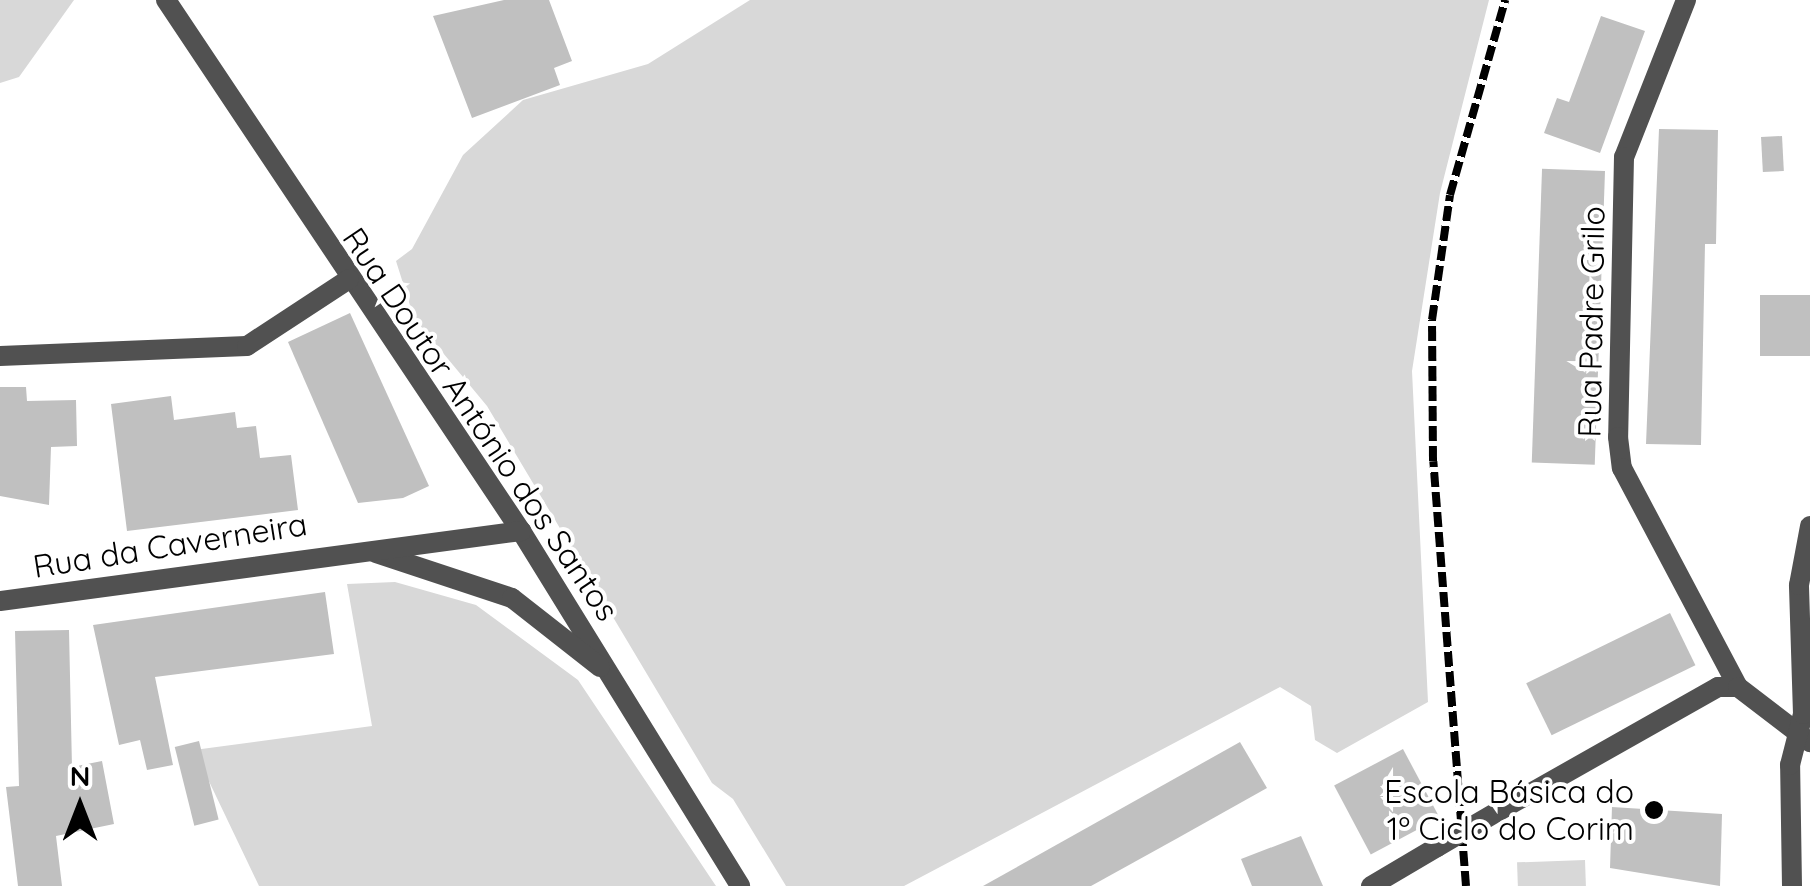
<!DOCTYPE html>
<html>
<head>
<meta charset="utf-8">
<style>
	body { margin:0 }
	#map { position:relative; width:1810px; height:886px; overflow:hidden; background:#fff; font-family:Quicksand,sans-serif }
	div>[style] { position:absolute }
	.green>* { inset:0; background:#d8d8d8; transform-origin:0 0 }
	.building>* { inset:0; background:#c0c0c0; transform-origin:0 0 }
	.street>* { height:20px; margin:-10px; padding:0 10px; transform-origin:10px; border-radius:10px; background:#515151 }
	.rail>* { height:8px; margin-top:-4px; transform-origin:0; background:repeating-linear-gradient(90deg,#000 0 15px,transparent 0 20px) }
	.street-bridge>* { height:20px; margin:-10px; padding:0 10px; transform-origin:10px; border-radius:10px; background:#515151 }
	.dots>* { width:28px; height:28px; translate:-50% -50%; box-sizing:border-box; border:5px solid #fff; border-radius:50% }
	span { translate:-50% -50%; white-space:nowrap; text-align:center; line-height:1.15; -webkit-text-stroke:8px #fff; paint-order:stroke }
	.street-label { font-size:32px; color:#000 }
	.poi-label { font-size:32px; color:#000 }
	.right { translate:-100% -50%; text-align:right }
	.north { position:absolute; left:30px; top:756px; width:100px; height:100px; -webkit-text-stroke:8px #fff; paint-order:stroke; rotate:0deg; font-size:28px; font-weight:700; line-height:40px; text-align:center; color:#000 }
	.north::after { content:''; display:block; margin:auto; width:35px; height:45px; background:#000; clip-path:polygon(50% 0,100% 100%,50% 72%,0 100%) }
</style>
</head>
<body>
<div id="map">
	<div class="green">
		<div style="clip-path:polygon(0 0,74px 0,19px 77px,0 83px)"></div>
		<div style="clip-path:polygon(750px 0,1489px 0,1440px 193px,1412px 371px,1428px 702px,1337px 753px,1315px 740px,1311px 706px,1280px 687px,904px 886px,786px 886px,733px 799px,712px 783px,487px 406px,414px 318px,396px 261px,412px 249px,463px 155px,523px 100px,648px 64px)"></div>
		<div style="clip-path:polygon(395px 582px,476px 605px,578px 680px,716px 886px,259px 886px,194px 750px,372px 726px,347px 584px)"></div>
		<div style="left:1585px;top:860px;width:26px;height:68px;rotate:88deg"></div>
	</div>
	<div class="building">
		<div style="clip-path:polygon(504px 0,549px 0,572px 61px,554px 68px,560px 85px,472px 118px,433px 16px)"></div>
		<div style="clip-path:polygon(1601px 16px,1645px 31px,1600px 153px,1544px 133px,1557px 98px,1569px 102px)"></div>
		<div style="clip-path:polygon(1659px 129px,1718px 130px,1716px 244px,1705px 244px,1701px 445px,1646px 444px)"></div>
		<div style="left:1782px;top:136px;width:35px;height:21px;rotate:87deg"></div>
		<div style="left:1605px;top:171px;width:294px;height:63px;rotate:92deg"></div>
		<div style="left:1810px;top:295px;width:61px;height:50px;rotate:90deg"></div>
		<div style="clip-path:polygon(350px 313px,429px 486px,403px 498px,358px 503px,288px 342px)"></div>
		<div style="clip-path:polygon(0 387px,26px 387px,27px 401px,76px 400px,77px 446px,51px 447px,49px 505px,0 496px)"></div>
		<div style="clip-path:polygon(171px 396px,174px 420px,235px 412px,237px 428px,256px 426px,260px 458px,291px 455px,298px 510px,127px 531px,111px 404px)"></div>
		<div style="clip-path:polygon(325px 592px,334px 654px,155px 677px,173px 765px,147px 770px,140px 740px,119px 745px,93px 625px)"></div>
		<div style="left:1670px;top:613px;width:58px;height:160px;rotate:64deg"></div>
		<div style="clip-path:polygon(69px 630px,72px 767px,102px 761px,114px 824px,56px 836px,62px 886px,18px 886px,6px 787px,19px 786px,15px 631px)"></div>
		<div style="left:199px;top:741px;width:81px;height:25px;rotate:76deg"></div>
		<div style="clip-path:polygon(1240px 742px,1267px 788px,1176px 839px,1091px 886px,983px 886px)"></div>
		<div style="left:1403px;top:749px;width:78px;height:78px;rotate:62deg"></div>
		<div style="clip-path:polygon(1612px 807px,1722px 814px,1720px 886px,1610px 868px)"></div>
		<div style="clip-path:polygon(1301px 836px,1323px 886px,1252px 886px,1241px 859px)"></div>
	</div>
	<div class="street">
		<div style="left:166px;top:0;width:639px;rotate:56.24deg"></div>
		<div style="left:521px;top:531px;width:417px;rotate:58.3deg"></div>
		<div style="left:1686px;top:0;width:169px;rotate:111.5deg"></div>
		<div style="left:1624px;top:157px;width:280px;rotate:91.2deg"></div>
		<div style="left:1618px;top:437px;width:31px;rotate:83deg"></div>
		<div style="left:1622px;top:468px;width:248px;rotate:62.1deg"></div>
		<div style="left:0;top:356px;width:247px;rotate:-2.3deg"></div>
		<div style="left:247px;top:346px;width:122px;rotate:-33.3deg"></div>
		<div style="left:376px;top:553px;width:143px;rotate:18.3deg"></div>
		<div style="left:512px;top:598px;width:112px;rotate:38.1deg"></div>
		<div style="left:0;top:601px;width:526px;rotate:-7.65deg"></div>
		<div style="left:1497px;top:812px;width:254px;rotate:-29.5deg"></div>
		<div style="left:1718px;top:687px;width:20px"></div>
		<div style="left:1738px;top:687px;width:91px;rotate:37.4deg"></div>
		<div style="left:1371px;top:886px;width:77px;rotate:-30.6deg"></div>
		<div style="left:1792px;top:886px;width:121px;rotate:-90.9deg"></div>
		<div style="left:1790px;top:765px;width:53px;rotate:-75.7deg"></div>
		<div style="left:1803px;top:714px;width:129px;rotate:-91.8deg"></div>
		<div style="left:1799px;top:585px;width:60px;rotate:-79.4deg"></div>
	</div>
	<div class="rail">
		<div style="left:1466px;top:886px;width:426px;rotate:-94.4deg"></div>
		<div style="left:1433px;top:461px;width:141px;rotate:-90.4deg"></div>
		<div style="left:1432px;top:320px;width:126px;rotate:-81.8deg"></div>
		<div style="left:1450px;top:195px;width:203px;rotate:-74.2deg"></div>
	</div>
	<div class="street-bridge">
		<div style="left:1437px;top:847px;width:69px;rotate:-30.3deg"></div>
	</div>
	<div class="dots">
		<div style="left:1654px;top:810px;background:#000"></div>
	</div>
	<div class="street-label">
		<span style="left:1591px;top:322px;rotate:-89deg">Rua Padre Grilo</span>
		<span style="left:481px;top:424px;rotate:56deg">Rua Doutor António dos Santos</span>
		<span style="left:170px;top:545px;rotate:-9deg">Rua da Caverneira</span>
	</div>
	<div class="poi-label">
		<span class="right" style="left:1634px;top:810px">Escola Básica do<br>1º Ciclo do Corim</span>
	</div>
	<div class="north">N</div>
</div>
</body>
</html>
